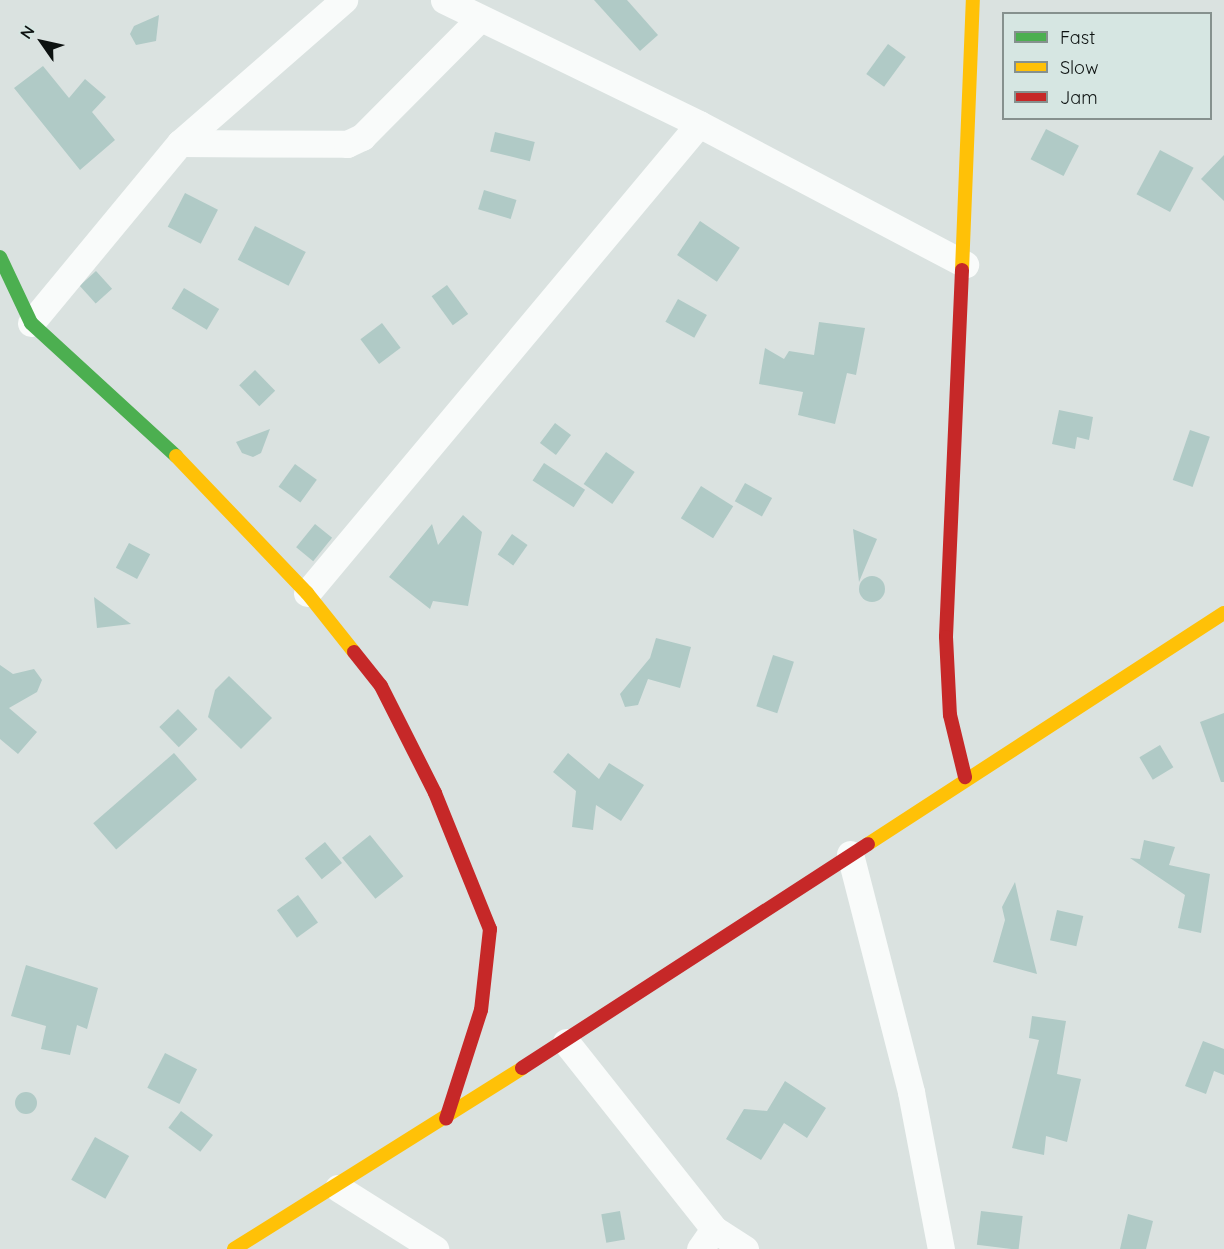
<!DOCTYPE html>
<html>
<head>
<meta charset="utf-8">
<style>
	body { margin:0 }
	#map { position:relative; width:1224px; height:1249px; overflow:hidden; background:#dae2e0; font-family:Quicksand,sans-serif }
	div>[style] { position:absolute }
	.building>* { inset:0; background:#b0cac6; transform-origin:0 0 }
	.round { border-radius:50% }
	.street>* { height:27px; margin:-13.5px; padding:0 13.5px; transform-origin:13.5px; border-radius:13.5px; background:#f9fbfa }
	.fast>* { height:14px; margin:-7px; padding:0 7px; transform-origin:7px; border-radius:7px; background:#4caf50 }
	.slow>* { height:14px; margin:-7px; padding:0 7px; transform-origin:7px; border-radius:7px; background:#ffc107 }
	.jam>* { height:14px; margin:-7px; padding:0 7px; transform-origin:7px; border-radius:7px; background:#c62828 }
	span { translate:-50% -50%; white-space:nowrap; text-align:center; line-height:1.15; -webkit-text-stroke:5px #d6e6e2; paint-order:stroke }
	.legend { position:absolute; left:1002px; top:12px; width:210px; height:108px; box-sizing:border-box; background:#d6e6e2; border:2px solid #86918e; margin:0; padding:8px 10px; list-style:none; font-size:18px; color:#0d1211 }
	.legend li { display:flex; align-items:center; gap:12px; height:30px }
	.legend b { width:30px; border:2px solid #86918e }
	.north { position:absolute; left:12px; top:12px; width:60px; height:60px; -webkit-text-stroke:4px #d6e6e2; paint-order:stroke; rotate:304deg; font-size:16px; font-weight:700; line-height:24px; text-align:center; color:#0d1211 }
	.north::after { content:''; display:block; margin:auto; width:21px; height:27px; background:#0d1211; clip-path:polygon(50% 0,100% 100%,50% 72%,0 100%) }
</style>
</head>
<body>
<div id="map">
	<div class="building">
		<div style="clip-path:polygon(594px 0,627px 0,658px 35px,640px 51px)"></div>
		<div style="clip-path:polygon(159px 15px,156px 41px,136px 45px,130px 34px,134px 26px)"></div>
		<div style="left:888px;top:44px;width:22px;height:37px;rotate:36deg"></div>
		<div style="clip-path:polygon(43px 66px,69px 98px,85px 79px,106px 97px,92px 112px,115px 140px,80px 170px,14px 88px)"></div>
		<div style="left:1046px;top:129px;width:37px;height:34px;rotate:27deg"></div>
		<div style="left:495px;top:132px;width:41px;height:20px;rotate:14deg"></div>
		<div style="left:1160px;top:150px;width:38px;height:50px;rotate:28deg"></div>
		<div style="clip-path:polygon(1224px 155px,1224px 201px,1201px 179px)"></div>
		<div style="left:484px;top:190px;width:34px;height:20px;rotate:17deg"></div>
		<div style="left:185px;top:193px;width:37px;height:38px;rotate:27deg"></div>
		<div style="left:700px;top:221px;width:48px;height:41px;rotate:34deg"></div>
		<div style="left:255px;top:226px;width:57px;height:38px;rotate:27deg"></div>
		<div style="left:96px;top:271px;width:24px;height:22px;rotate:48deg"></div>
		<div style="left:447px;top:285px;width:36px;height:19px;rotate:54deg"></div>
		<div style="left:184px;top:288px;width:41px;height:24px;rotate:31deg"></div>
		<div style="left:678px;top:299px;width:33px;height:26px;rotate:29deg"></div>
		<div style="clip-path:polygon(819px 322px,865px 328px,856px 375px,847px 373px,835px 424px,798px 415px,803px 392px,759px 384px,765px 348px,784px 359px,789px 351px,814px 355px)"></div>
		<div style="left:382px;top:323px;width:31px;height:27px;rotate:53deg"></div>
		<div style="left:255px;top:370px;width:29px;height:22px;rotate:46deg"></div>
		<div style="clip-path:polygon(1059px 410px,1093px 417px,1089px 440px,1077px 437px,1075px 449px,1052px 444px)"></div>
		<div style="left:555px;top:423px;width:20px;height:25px;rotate:37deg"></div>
		<div style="clip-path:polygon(270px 429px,261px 453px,253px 457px,242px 453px,236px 442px)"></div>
		<div style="left:1190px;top:430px;width:21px;height:53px;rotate:19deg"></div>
		<div style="left:606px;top:452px;width:35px;height:39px;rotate:35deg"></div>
		<div style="left:544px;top:463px;width:49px;height:21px;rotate:33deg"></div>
		<div style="left:295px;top:464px;width:27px;height:28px;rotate:36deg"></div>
		<div style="left:745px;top:483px;width:31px;height:21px;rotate:29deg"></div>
		<div style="left:701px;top:486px;width:38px;height:38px;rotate:32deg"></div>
		<div style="clip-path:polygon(463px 515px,482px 532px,468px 606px,433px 601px,430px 609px,389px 577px,432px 524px,438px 545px)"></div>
		<div style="left:315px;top:524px;width:22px;height:30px;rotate:39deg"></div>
		<div style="clip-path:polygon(853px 529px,877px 539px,859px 582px)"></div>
		<div style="left:512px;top:534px;width:19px;height:25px;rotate:35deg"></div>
		<div style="left:129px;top:543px;width:24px;height:28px;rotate:28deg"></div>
		<div class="round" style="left:859px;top:576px;width:26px;height:26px"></div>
		<div style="clip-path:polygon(94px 597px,131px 624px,97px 628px)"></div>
		<div style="clip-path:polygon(656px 638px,691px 647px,680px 688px,648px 679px,638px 705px,625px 707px,620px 694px,650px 658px)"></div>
		<div style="left:773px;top:655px;width:22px;height:54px;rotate:18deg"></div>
		<div style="clip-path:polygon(0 665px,13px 674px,34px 669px,42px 680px,37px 692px,9px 708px,37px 732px,18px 754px,0 739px)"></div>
		<div style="clip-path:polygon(229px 676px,272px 718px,241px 749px,208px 717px,215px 690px)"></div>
		<div style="left:178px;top:709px;width:28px;height:26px;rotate:46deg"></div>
		<div style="clip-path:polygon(1224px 713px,1224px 782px,1221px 782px,1200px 722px)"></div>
		<div style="left:1160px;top:745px;width:26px;height:24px;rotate:59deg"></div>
		<div style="left:174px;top:753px;width:35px;height:107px;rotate:49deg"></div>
		<div style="clip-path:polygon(568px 753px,599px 779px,609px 763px,644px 785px,621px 821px,596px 805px,593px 830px,572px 827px,576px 791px,553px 772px)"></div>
		<div style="left:370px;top:835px;width:53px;height:36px;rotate:51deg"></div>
		<div style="clip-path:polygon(1144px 840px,1175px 847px,1169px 865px,1210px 874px,1201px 933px,1178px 928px,1185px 895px,1130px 858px,1140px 859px)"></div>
		<div style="left:325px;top:842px;width:27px;height:26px;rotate:51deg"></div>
		<div style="clip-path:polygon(1015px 882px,1021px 909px,1037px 974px,993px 962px,1005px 920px,1002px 907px)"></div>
		<div style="left:298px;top:895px;width:34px;height:26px;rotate:54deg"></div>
		<div style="left:1057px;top:910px;width:27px;height:31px;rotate:13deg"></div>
		<div style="clip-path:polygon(26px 965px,98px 988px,87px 1029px,77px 1025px,70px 1055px,41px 1049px,46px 1026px,11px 1016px)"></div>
		<div style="clip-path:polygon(1032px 1016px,1066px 1021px,1057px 1074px,1081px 1079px,1067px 1142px,1046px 1136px,1044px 1155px,1012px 1148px,1039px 1040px,1029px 1038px)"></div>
		<div style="clip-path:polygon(1203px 1041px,1224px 1049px,1224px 1075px,1214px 1071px,1206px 1094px,1185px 1086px)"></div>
		<div style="left:165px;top:1053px;width:36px;height:39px;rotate:27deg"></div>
		<div style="clip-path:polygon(785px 1081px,826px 1108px,807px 1138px,784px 1123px,761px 1160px,726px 1139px,744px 1109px,767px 1111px)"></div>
		<div class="round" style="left:15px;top:1092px;width:22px;height:22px"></div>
		<div style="left:181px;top:1111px;width:40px;height:21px;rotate:37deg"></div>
		<div style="left:95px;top:1137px;width:39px;height:49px;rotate:29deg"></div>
		<div style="left:620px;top:1211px;width:29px;height:19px;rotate:80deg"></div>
		<div style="left:981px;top:1211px;width:42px;height:34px;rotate:7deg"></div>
		<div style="clip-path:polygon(1128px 1214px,1153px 1221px,1146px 1249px,1120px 1249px)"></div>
	</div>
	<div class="street">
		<div style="left:444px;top:0;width:284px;rotate:25.9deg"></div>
		<div style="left:699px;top:124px;width:301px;rotate:27.8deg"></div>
		<div style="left:180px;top:143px;width:167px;rotate:0.3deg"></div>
		<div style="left:347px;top:144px;width:17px;rotate:-25deg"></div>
		<div style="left:362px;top:137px;width:165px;rotate:-45.2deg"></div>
		<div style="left:31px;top:323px;width:234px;rotate:-50.4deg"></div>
		<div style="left:180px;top:143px;width:218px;rotate:-41.1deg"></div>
		<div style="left:307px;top:593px;width:611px;rotate:-50.11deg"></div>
		<div style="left:850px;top:854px;width:246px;rotate:75.6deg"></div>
		<div style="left:911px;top:1092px;width:160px;rotate:79.2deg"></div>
		<div style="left:566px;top:1042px;width:238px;rotate:51.6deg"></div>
		<div style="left:714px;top:1229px;width:37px;rotate:33deg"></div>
		<div style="left:338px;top:1188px;width:115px;rotate:32.2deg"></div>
		<div style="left:700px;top:1249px;width:24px;rotate:-55deg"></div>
	</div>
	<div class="fast">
		<div style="left:0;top:257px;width:73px;rotate:64.8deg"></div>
		<div style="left:31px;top:323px;width:197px;rotate:42.5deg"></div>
	</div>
	<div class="slow">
		<div style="left:962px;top:270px;width:270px;rotate:-87.7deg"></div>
		<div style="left:176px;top:456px;width:190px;rotate:46.3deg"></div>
		<div style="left:307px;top:593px;width:75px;rotate:51.5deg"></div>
		<div style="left:868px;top:844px;width:424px;rotate:-33deg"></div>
		<div style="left:234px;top:1249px;width:340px;rotate:-32.1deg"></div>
	</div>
	<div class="jam">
		<div style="left:962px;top:270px;width:367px;rotate:92.5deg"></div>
		<div style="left:946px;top:637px;width:78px;rotate:87.1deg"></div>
		<div style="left:950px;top:715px;width:64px;rotate:76.4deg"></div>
		<div style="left:354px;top:652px;width:43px;rotate:51.5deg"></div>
		<div style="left:381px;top:686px;width:120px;rotate:63.2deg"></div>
		<div style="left:435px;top:793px;width:147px;rotate:68deg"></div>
		<div style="left:490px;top:929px;width:81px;rotate:96.3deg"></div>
		<div style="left:481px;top:1010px;width:114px;rotate:107.8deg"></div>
		<div style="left:522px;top:1068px;width:412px;rotate:-32.9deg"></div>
	</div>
	<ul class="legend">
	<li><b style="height:8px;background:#4caf50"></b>Fast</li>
	<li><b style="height:8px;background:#ffc107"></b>Slow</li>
	<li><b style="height:8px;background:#c62828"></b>Jam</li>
	</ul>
	<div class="north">N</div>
</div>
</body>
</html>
